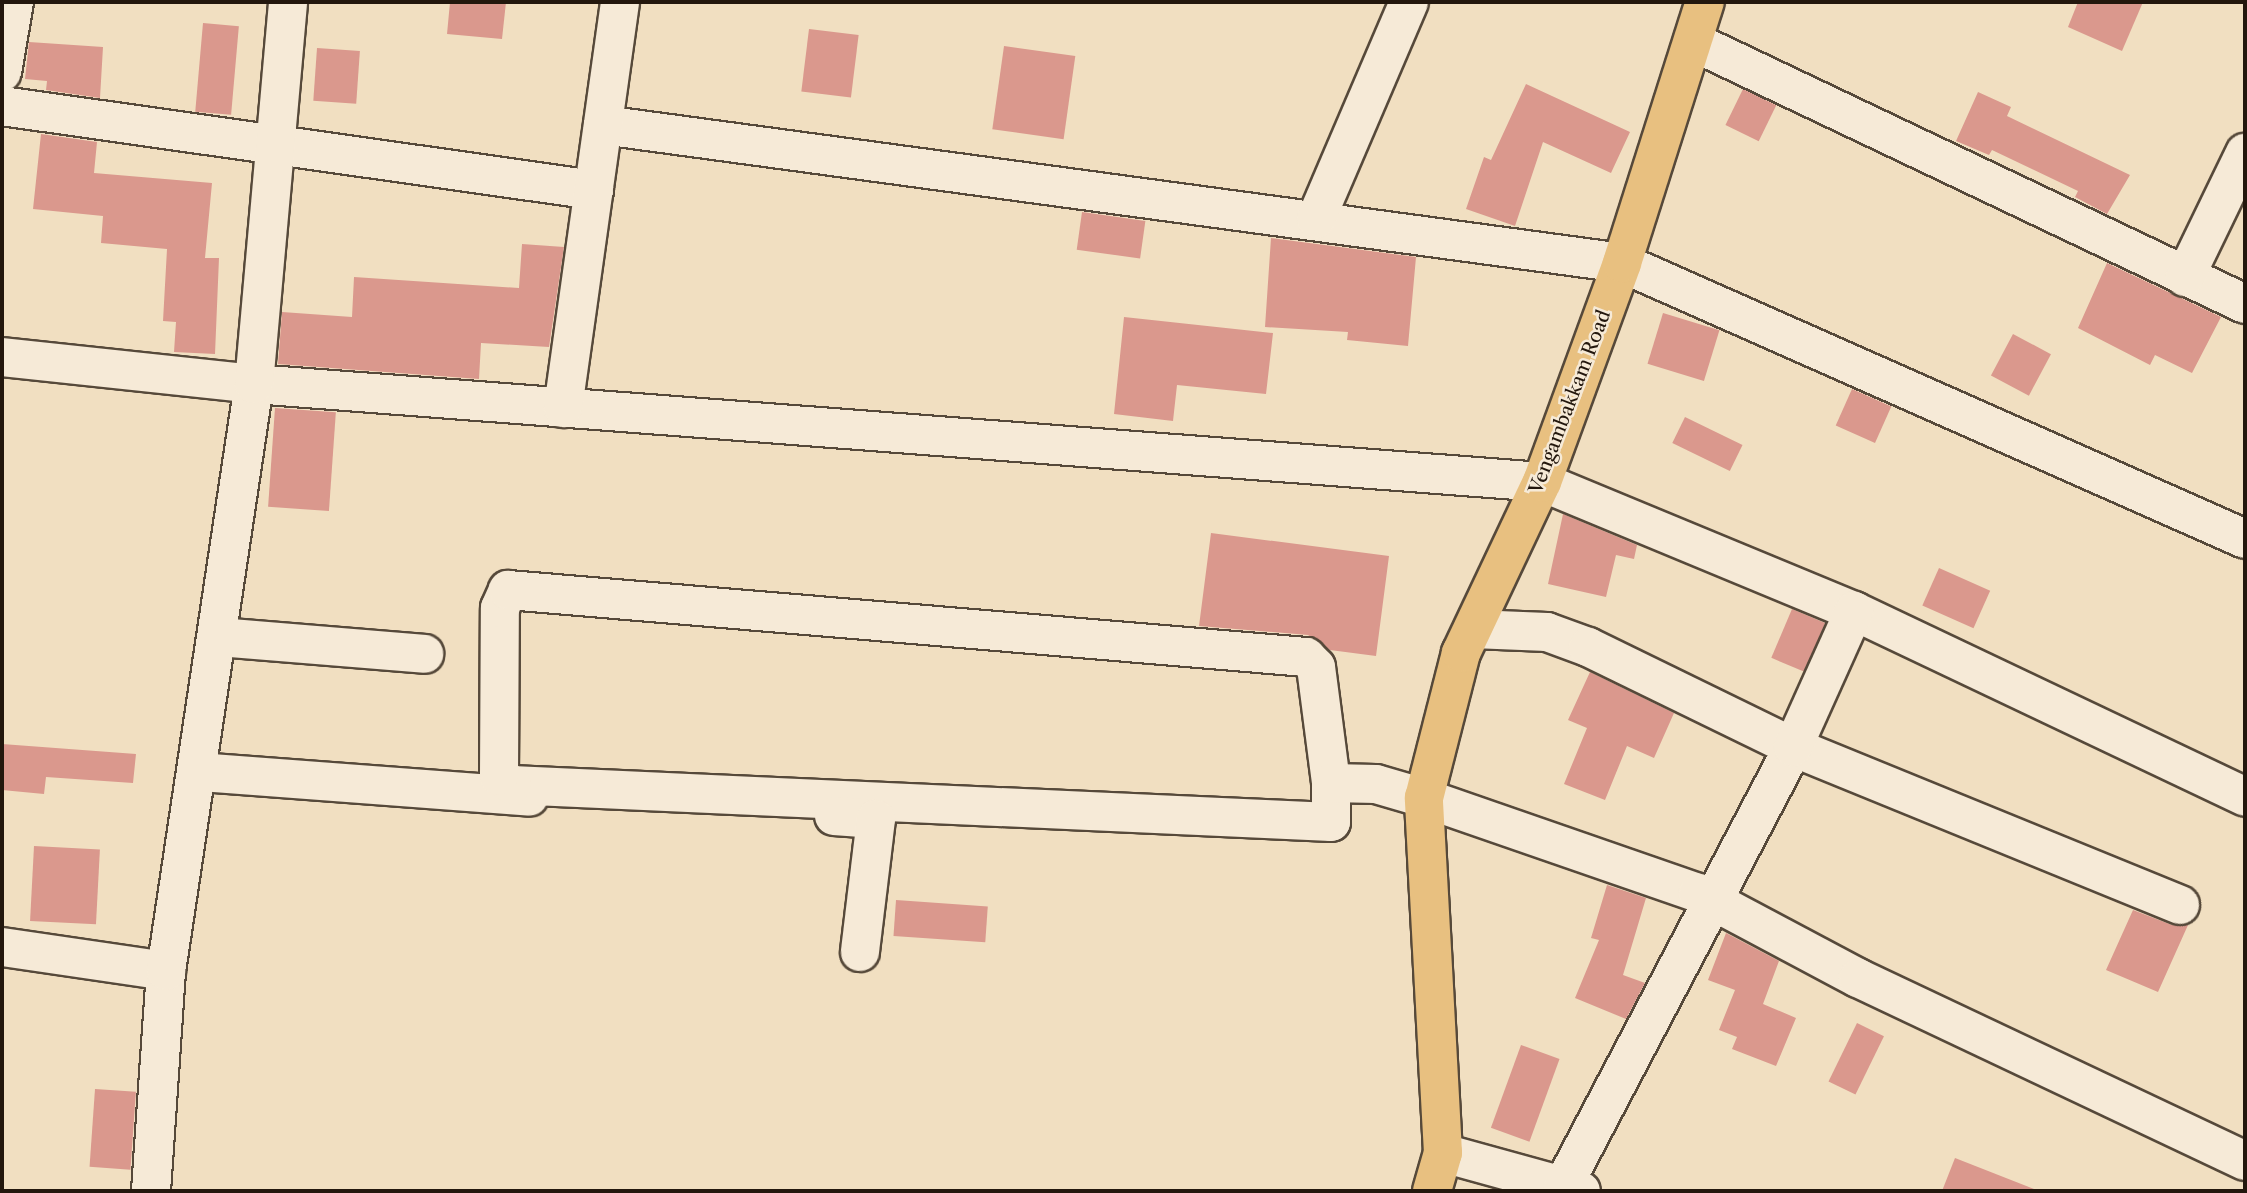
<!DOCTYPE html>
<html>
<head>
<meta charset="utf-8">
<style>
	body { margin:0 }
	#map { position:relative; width:2247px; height:1193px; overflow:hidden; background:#f1dfc1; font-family:"Libre Caslon Text",serif }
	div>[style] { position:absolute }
	.building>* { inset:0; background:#da988d; transform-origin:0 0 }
	.roads { filter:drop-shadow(2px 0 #56493a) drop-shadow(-2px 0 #56493a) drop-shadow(0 2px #56493a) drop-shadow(0 -2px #56493a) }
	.minor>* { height:38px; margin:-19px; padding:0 19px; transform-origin:19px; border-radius:19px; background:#f6ead7 }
	.major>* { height:38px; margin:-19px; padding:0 19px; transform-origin:19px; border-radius:19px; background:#e8c080 }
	span { translate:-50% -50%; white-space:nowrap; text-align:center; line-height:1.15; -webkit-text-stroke:5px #f6ead7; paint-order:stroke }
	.street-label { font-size:19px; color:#23170d }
	.frame { position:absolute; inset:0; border:4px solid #23170d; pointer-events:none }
</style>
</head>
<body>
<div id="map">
	<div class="building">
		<div style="clip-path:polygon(450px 2px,506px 2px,502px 39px,447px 34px)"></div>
		<div style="clip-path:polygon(2078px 2px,2143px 2px,2122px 51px,2068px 27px)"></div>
		<div style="left:203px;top:23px;width:36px;height:89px;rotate:5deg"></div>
		<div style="left:809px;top:29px;width:50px;height:63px;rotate:7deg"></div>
		<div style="clip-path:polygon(29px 42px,103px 47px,100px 98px,46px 90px,47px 81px,25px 79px)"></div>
		<div style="left:1004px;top:46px;width:72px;height:84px;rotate:8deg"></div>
		<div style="left:317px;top:48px;width:43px;height:53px;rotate:4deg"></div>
		<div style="clip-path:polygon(1526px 84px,1630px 132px,1611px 173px,1543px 142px,1515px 226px,1466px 209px,1484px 157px,1491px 160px)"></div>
		<div style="left:1743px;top:89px;width:37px;height:40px;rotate:26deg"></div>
		<div style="clip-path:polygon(1978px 92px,2011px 107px,2007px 116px,2130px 175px,2107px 214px,2075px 197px,2078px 191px,1992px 150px,1989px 155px,1956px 141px)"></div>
		<div style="clip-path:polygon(41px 134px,97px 142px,94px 173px,212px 183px,205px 258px,219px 258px,215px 354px,174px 352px,176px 322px,163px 321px,167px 249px,101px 243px,103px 216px,33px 209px)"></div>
		<div style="left:1082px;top:212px;width:64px;height:38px;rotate:8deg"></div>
		<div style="clip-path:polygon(1271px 238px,1416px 257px,1408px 346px,1347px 340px,1348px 332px,1265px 327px)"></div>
		<div style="clip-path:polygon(522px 244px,564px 247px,549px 347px,481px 343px,479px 379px,278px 364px,282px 312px,352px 317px,354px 277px,519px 288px)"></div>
		<div style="clip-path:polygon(2107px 263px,2221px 317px,2192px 373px,2155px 355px,2150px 365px,2078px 328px)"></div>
		<div style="left:1663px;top:313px;width:59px;height:53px;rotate:17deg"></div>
		<div style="clip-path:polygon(1124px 317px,1273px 333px,1266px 394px,1177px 385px,1173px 421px,1114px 414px)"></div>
		<div style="left:2013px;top:334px;width:43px;height:47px;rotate:28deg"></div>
		<div style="left:1852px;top:389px;width:43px;height:40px;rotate:24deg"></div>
		<div style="left:275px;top:408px;width:61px;height:99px;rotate:4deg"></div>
		<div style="left:1685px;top:417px;width:64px;height:29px;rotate:26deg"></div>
		<div style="clip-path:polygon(1563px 514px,1637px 545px,1634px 559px,1616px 555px,1606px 597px,1548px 584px)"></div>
		<div style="clip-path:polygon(1211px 533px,1389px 556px,1376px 656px,1330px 650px,1308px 635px,1199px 626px)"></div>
		<div style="left:1939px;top:568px;width:56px;height:41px;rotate:24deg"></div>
		<div style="left:1792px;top:609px;width:36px;height:53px;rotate:23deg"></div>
		<div style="clip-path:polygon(1590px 672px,1674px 713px,1654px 758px,1627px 746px,1605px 800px,1564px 784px,1587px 728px,1568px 720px)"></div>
		<div style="clip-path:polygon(2px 744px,136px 754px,133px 783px,46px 777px,44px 794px,2px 790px)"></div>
		<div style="left:34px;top:846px;width:66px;height:75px;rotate:3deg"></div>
		<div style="clip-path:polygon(1607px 885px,1646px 898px,1623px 975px,1645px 983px,1626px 1019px,1575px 998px,1599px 940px,1591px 938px)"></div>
		<div style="left:896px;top:900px;width:92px;height:36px;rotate:4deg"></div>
		<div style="clip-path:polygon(2133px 910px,2172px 925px,2188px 925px,2158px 992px,2106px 970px)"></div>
		<div style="clip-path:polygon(1726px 933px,1779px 961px,1763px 1004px,1796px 1018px,1776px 1066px,1732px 1049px,1737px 1037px,1719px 1030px,1735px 990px,1708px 980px)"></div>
		<div style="left:1857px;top:1023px;width:30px;height:65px;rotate:26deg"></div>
		<div style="left:1521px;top:1045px;width:41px;height:88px;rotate:20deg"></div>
		<div style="left:95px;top:1089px;width:41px;height:78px;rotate:4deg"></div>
		<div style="clip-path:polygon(1955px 1158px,2034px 1189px,2034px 1191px,1942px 1191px)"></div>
	</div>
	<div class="roads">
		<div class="minor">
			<div style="left:1694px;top:42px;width:610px;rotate:25.43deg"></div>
			<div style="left:2px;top:72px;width:71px;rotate:-80.3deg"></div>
			<div style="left:2px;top:106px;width:598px;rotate:8.08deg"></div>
			<div style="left:603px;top:125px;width:1028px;rotate:7.71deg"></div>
			<div style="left:1622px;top:263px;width:681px;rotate:23.89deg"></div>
			<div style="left:1316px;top:219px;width:236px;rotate:-66.8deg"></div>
			<div style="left:2185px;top:277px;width:138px;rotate:-64.2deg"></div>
			<div style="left:2px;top:357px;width:253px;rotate:6.1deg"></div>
			<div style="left:254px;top:384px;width:1292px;rotate:4.35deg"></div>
			<div style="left:1542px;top:482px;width:338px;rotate:22.5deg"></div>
			<div style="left:1854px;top:611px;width:433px;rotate:25.4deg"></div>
			<div style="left:563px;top:408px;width:410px;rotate:-82deg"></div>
			<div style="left:1473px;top:629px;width:74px;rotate:2.3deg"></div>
			<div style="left:1547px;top:632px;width:44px;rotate:20.1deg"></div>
			<div style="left:1588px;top:647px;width:228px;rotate:26deg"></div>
			<div style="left:1793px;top:747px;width:418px;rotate:22.2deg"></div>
			<div style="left:219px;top:637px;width:206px;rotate:4.7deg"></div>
			<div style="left:200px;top:772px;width:330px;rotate:4.3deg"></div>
			<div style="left:1331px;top:783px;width:39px;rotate:90deg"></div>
			<div style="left:1331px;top:822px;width:820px;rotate:-177.41deg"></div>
			<div style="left:512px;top:785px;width:16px;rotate:-145deg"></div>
			<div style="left:499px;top:776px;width:168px;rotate:-89.7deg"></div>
			<div style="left:500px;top:608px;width:20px;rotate:-66deg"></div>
			<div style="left:508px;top:590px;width:801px;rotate:4.8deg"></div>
			<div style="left:1306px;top:657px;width:14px;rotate:45deg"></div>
			<div style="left:1316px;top:667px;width:117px;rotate:82.6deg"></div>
			<div style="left:1331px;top:783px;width:45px;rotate:1.3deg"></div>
			<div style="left:1376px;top:784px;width:50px;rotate:16.3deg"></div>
			<div style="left:1424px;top:798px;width:290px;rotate:19.1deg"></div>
			<div style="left:1698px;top:893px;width:181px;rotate:28deg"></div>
			<div style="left:1858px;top:978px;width:428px;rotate:25.3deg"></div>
			<div style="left:834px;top:816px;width:42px;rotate:4.1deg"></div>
			<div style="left:876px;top:819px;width:134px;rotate:96.9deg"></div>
			<div style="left:2px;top:947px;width:166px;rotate:8.3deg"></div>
			<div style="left:1443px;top:1153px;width:143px;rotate:15.4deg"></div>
			<div style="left:1563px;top:1186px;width:496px;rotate:-62.3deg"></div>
			<div style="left:1793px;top:747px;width:149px;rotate:-65.8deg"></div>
			<div style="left:151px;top:1191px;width:221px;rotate:-86.1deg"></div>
			<div style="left:166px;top:971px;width:594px;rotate:-81.47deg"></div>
			<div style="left:254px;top:384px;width:384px;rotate:-84.9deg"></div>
		</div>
		<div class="major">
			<div style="left:1432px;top:1191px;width:40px;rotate:-74deg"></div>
			<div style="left:1443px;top:1153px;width:356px;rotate:-93.1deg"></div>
			<div style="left:1424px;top:798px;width:150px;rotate:-75.7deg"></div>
			<div style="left:1461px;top:653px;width:189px;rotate:-64.7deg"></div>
			<div style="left:1542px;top:482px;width:233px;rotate:-69.9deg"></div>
			<div style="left:1622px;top:263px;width:274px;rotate:-72.4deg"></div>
		</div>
	</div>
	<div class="street-label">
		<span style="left:1570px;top:402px;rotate:-69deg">Vengambakkam Road</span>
	</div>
	<div class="frame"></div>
</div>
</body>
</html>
